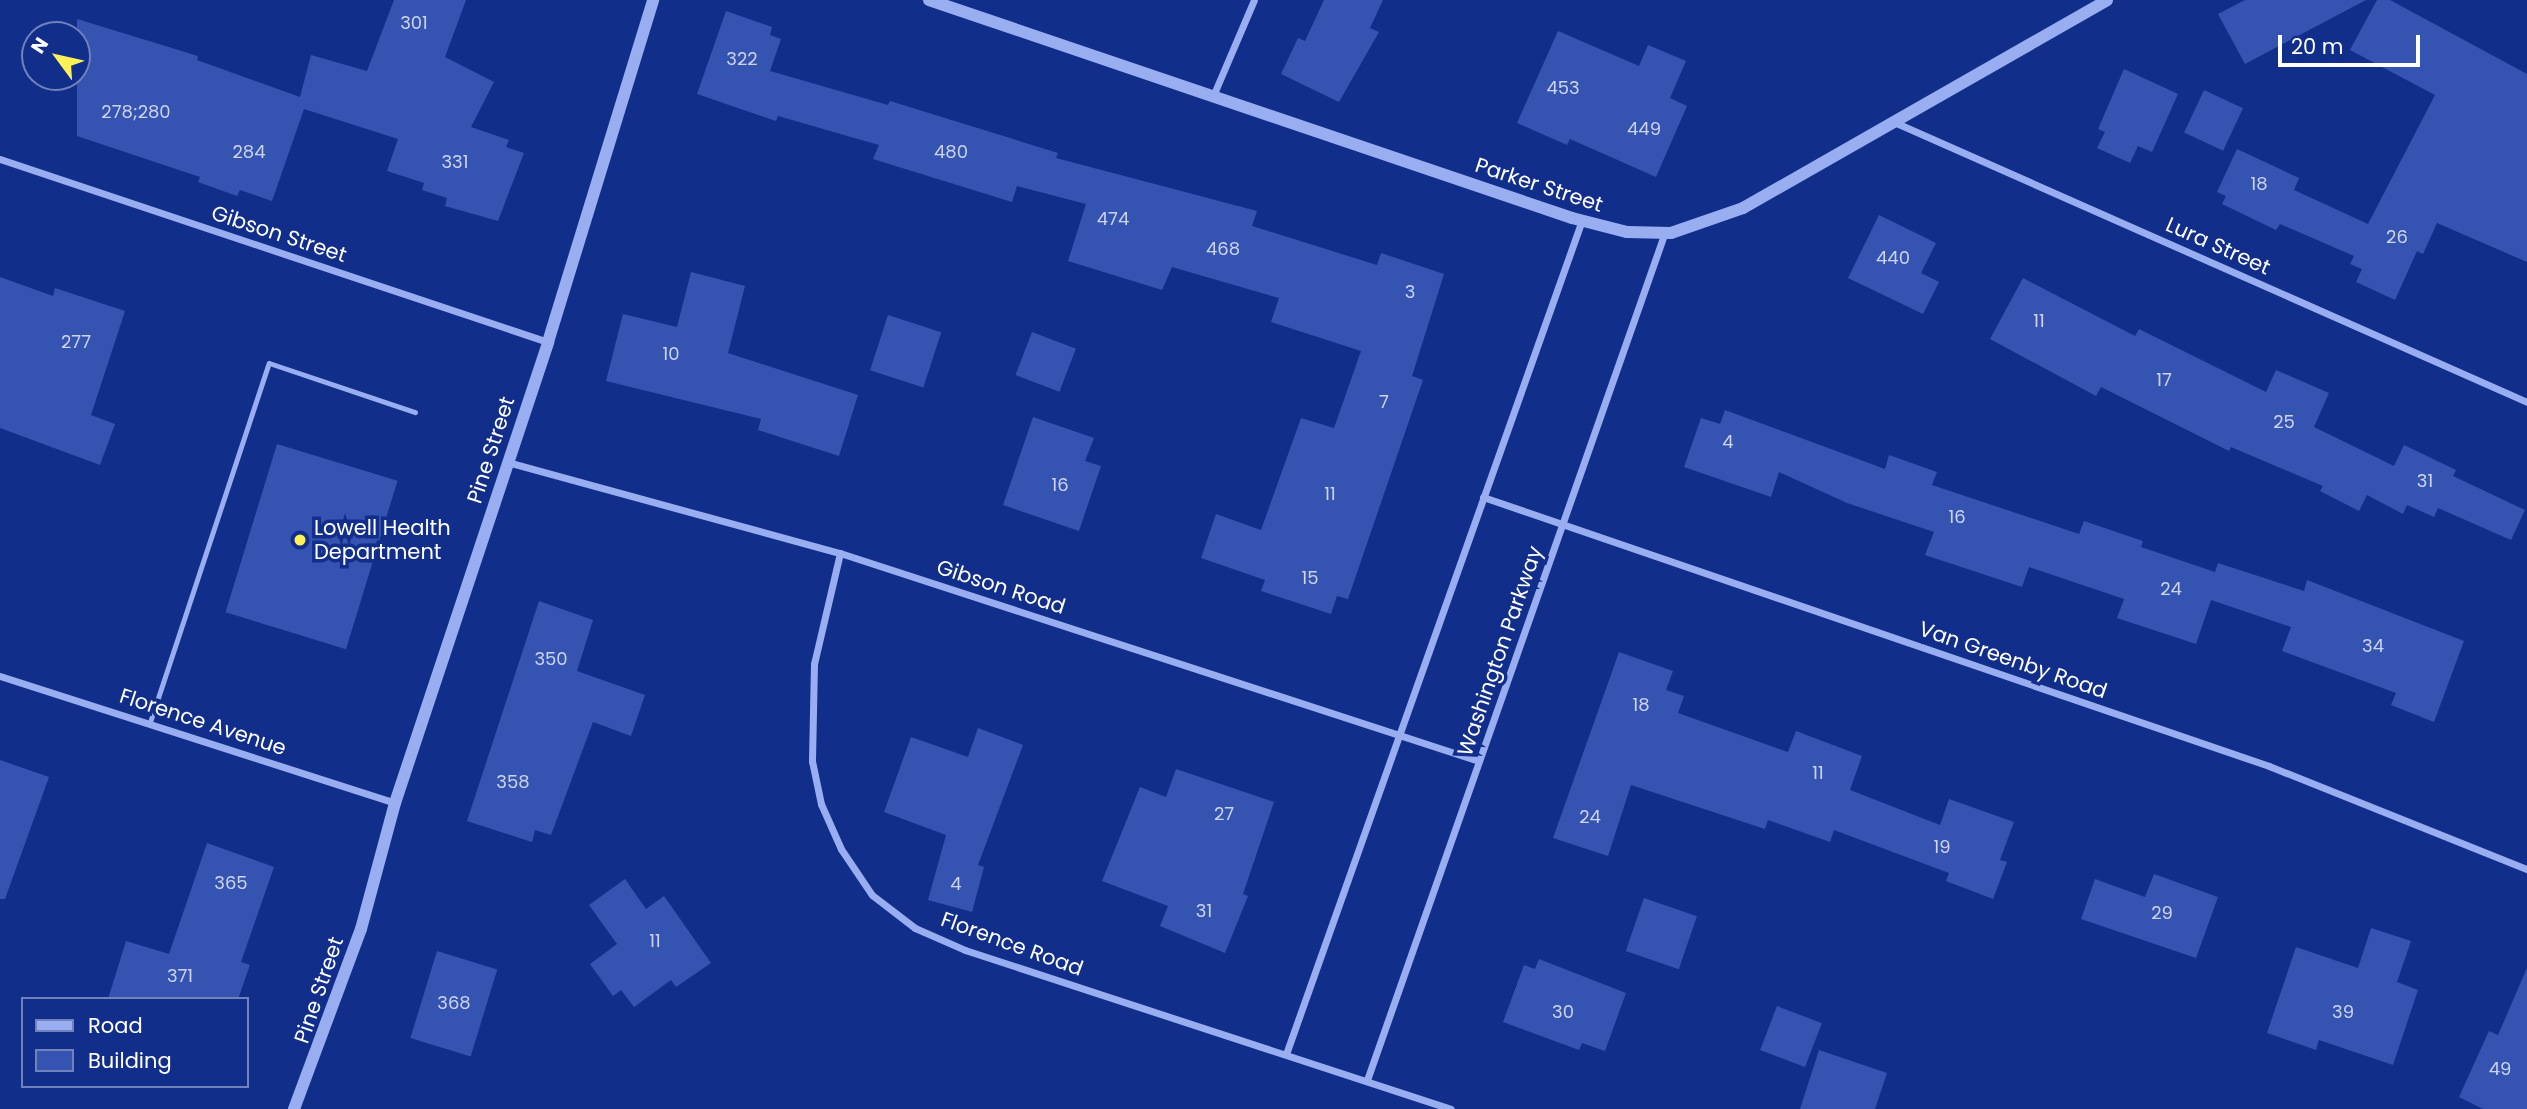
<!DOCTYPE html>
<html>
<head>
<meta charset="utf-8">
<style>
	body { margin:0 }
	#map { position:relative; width:2527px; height:1109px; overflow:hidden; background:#112e8b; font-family:Poppins,sans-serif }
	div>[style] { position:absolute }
	.building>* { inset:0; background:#3554b2; transform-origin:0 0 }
	.service>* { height:5px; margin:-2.5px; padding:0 2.5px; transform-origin:2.5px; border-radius:2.5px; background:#98aef1 }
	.minor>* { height:7px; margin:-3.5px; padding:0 3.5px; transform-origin:3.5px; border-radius:3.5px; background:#98aef1 }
	.tertiary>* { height:12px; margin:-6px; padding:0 6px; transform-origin:6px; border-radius:6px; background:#98aef1 }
	.dots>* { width:19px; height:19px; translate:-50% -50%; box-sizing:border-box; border:4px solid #112e8b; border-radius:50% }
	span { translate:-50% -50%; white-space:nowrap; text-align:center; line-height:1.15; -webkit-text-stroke:7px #112e8b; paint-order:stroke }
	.number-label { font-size:18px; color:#ccd4ec }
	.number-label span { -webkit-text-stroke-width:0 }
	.street-label { font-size:21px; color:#fff }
	.poi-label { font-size:21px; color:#fff }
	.left { translate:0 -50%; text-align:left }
	.legend { position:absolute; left:21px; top:997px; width:228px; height:91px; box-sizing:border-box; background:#112e8b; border:2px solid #7082b9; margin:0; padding:9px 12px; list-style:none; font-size:21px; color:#fff }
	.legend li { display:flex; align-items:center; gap:14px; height:35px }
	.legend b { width:35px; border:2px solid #7082b9 }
	.north { position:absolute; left:21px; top:21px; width:70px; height:70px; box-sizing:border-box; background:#112e8b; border:2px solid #7082b9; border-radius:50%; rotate:303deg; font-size:19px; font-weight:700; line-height:28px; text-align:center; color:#fff }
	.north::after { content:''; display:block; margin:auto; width:24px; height:32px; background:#fff058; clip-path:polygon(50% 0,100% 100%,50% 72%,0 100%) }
	.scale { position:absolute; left:2278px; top:35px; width:142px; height:32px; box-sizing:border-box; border:4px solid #fff; border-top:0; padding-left:9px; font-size:21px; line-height:24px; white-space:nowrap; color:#fff; -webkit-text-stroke:5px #112e8b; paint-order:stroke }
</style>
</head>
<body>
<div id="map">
	<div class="building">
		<div style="clip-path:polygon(394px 0,466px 0,445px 57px,494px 82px,471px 127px,509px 140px,506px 147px,524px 153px,498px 221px,445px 206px,447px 198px,422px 190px,424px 183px,387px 171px,398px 139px,304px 109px,272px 201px,240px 190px,237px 196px,198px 182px,200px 177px,77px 136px,77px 19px,198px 56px,197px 60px,300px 97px,311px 55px,367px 71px)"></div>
		<div style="clip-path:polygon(1324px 0,1383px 0,1370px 28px,1379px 32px,1339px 102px,1281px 74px,1298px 38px,1305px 41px)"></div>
		<div style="clip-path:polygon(2245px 0,2366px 0,2245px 64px,2218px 14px)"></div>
		<div style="clip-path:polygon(2377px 0,2390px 0,2527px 74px,2527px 262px,2437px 223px,2423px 254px,2417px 251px,2395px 300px,2356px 282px,2362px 269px,2350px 264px,2354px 256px,2280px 224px,2276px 230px,2222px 204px,2226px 196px,2217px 192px,2237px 149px,2299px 178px,2294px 190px,2368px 224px,2435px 95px,2350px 50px)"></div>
		<div style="clip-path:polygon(726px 11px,772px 27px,770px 35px,781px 39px,770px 71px,888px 105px,890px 101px,1058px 153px,1056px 158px,1257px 211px,1252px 226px,1377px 265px,1381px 253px,1444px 274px,1412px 376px,1423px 380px,1348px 599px,1337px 596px,1331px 614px,1261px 591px,1265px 580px,1201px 558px,1216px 514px,1261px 530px,1301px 418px,1334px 428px,1361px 351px,1271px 322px,1279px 298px,1172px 267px,1162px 290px,1068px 261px,1086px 204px,1017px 186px,1012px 202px,873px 159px,879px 145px,778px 116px,776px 121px,697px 94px)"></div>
		<div style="clip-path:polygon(1558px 31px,1639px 66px,1648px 45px,1686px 61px,1670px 98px,1687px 106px,1656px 177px,1570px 139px,1567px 145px,1517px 123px)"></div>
		<div style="clip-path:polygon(2124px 69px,2178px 94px,2152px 152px,2138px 146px,2130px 163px,2097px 148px,2105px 132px,2098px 129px)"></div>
		<div style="left:2204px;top:90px;width:43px;height:47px;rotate:25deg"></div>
		<div style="clip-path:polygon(1879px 215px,1936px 243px,1921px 273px,1939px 282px,1923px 314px,1848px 278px)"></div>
		<div style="clip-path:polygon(691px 272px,745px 286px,728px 353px,858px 395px,839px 456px,758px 430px,761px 419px,606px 381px,623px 314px,677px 327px)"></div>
		<div style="clip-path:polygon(0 277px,53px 296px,55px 288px,125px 311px,91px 415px,115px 424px,100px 465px,0 428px)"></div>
		<div style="clip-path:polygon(2023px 278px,2135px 336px,2139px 329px,2266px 392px,2276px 370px,2329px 393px,2314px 427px,2394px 466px,2404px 445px,2456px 470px,2453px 476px,2525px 510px,2511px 540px,2438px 508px,2434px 517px,2407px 505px,2403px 514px,2367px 495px,2359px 511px,2320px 491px,2323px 486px,2231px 447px,2229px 451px,2101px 387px,2096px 396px,1990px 339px)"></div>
		<div style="left:888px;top:315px;width:56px;height:58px;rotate:18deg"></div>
		<div style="left:1032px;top:332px;width:47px;height:46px;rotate:21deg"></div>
		<div style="clip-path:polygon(1725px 410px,1885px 469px,1889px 455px,1937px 472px,1932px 485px,2079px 534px,2084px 521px,2143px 541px,2141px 547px,2215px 572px,2218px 563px,2304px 591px,2307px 580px,2464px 641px,2434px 722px,2391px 705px,2396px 693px,2282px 651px,2291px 627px,2211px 600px,2196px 644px,2117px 618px,2124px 599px,2029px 567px,2022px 587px,1925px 555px,1934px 532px,1847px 503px,1779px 472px,1771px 497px,1684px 467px,1701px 418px,1720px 424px)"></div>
		<div style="clip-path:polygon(1033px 417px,1094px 438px,1085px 461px,1101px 466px,1079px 531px,1003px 505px)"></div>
		<div style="left:277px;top:444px;width:126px;height:176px;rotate:17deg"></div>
		<div style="clip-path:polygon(539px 601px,593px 620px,577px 671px,645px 695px,631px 736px,593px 722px,551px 835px,535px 830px,532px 842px,467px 821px)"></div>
		<div style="clip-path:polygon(1619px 652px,1673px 671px,1666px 690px,1684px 696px,1678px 713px,1788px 752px,1796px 731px,1862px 756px,1850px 790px,1940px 825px,1949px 799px,2014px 822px,2000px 860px,2007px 862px,1993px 899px,1946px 881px,1949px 873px,1834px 830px,1830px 842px,1768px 820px,1765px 829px,1631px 785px,1608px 856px,1553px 838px)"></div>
		<div style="clip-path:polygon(978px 728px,1023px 745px,978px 865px,984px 867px,972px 912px,928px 900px,946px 835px,884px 812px,911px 737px,968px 757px)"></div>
		<div style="clip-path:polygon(0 760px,49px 777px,5px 899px,0 899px)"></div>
		<div style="clip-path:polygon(1176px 769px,1274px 802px,1243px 894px,1248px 896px,1225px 953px,1160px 926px,1168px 906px,1102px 881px,1140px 787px,1166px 797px)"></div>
		<div style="clip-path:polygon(207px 843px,274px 867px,241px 962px,250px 965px,238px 999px,108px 999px,126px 941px,169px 954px)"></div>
		<div style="clip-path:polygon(2154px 874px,2218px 897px,2196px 958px,2081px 919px,2095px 879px,2145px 897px)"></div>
		<div style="clip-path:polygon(625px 879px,646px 909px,664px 896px,711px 963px,676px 987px,671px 980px,634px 1007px,621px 990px,613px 996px,590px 964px,617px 944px,589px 905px)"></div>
		<div style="left:1644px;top:898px;width:56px;height:56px;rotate:19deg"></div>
		<div style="clip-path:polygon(2371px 928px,2411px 941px,2397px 982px,2418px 990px,2393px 1065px,2319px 1040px,2316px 1050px,2267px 1033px,2296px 947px,2358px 968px)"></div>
		<div style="left:437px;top:951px;width:63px;height:91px;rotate:17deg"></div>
		<div style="clip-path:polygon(1539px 959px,1626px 993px,1605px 1051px,1582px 1043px,1579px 1050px,1503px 1022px,1524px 965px,1535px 969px)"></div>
		<div style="clip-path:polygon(2527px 968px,2527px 1109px,2483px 1109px,2459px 1097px,2489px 1031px,2498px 1035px)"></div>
		<div style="left:1777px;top:1006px;width:48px;height:47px;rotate:21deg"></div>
		<div style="clip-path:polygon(1819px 1050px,1887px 1073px,1875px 1109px,1800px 1109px)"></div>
	</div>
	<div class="service">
		<div style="left:150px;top:722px;width:378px;rotate:-71.7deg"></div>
		<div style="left:269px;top:363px;width:154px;rotate:18.6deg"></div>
	</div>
	<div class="minor">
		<div style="left:1213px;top:96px;width:104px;rotate:-66.9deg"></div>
		<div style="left:1894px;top:122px;width:692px;rotate:23.86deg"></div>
		<div style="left:0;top:159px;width:578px;rotate:18.47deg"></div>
		<div style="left:507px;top:462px;width:345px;rotate:15.3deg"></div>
		<div style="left:840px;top:553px;width:672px;rotate:18.03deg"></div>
		<div style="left:1483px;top:497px;width:831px;rotate:18.89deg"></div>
		<div style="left:2269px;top:766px;width:278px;rotate:21.8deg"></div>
		<div style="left:840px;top:553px;width:114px;rotate:103.2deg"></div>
		<div style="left:814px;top:664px;width:97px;rotate:91.2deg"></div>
		<div style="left:812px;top:761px;width:44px;rotate:78.2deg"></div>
		<div style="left:821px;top:804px;width:49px;rotate:66deg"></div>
		<div style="left:841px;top:849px;width:55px;rotate:56deg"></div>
		<div style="left:872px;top:895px;width:54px;rotate:37.5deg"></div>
		<div style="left:915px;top:928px;width:55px;rotate:23.7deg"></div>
		<div style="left:965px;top:950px;width:511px;rotate:18.12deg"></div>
		<div style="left:0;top:676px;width:415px;rotate:17.8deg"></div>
		<div style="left:1286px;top:1054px;width:885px;rotate:-70.46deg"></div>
		<div style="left:1367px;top:1080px;width:899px;rotate:-70.64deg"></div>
	</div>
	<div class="tertiary">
		<div style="left:929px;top:0;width:679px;rotate:18.73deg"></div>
		<div style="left:1572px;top:218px;width:57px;rotate:14.3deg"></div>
		<div style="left:1627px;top:232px;width:44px;rotate:1.3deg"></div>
		<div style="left:1671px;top:233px;width:76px;rotate:-19.1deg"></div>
		<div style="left:1743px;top:208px;width:419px;rotate:-29.7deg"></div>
		<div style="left:294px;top:1109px;width:192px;rotate:-69.6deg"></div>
		<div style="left:361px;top:929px;width:131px;rotate:-74.9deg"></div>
		<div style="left:395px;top:803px;width:486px;rotate:-71.6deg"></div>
		<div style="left:548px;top:342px;width:358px;rotate:-72.9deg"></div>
	</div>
	<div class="dots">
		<div style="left:300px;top:540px;background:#fff058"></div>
	</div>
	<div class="number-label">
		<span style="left:414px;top:23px">301</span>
		<span style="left:742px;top:59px">322</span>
		<span style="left:1563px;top:88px">453</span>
		<span style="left:136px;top:112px">278;280</span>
		<span style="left:1644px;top:129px">449</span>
		<span style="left:249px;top:152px">284</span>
		<span style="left:951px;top:152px">480</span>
		<span style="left:455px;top:162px">331</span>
		<span style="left:2259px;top:184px">18</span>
		<span style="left:1113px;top:219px">474</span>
		<span style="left:2397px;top:237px">26</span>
		<span style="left:1223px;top:249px">468</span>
		<span style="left:1893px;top:258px">440</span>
		<span style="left:1410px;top:292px">3</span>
		<span style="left:2039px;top:321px">11</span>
		<span style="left:76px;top:342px">277</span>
		<span style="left:671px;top:354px">10</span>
		<span style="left:2164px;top:380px">17</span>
		<span style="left:1384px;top:402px">7</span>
		<span style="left:2284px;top:422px">25</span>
		<span style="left:1728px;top:442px">4</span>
		<span style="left:2425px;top:481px">31</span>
		<span style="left:1060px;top:485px">16</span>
		<span style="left:1330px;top:494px">11</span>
		<span style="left:1957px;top:517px">16</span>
		<span style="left:1310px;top:578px">15</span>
		<span style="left:2171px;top:589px">24</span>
		<span style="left:2373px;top:646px">34</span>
		<span style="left:551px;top:659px">350</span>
		<span style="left:1641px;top:705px">18</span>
		<span style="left:1818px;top:773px">11</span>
		<span style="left:513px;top:782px">358</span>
		<span style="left:1224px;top:814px">27</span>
		<span style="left:1590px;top:817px">24</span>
		<span style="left:1942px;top:847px">19</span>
		<span style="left:231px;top:883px">365</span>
		<span style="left:956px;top:884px">4</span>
		<span style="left:1204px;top:911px">31</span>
		<span style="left:2162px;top:913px">29</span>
		<span style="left:655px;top:941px">11</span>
		<span style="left:180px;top:976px">371</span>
		<span style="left:454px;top:1003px">368</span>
		<span style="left:1563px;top:1012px">30</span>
		<span style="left:2343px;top:1012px">39</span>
		<span style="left:2500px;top:1069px">49</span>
	</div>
	<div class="street-label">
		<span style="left:1539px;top:185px;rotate:18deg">Parker Street</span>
		<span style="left:279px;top:234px;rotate:18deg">Gibson Street</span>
		<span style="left:2218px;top:246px;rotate:24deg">Lura Street</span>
		<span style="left:491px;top:450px;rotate:-72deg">Pine Street</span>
		<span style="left:1001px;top:587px;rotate:18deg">Gibson Road</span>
		<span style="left:1500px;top:651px;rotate:-71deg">Washington Parkway</span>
		<span style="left:2013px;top:660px;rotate:19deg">Van Greenby Road</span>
		<span style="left:203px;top:722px;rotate:18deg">Florence Avenue</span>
		<span style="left:1012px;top:944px;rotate:20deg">Florence Road</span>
		<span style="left:319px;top:990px;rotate:-71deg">Pine Street</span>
	</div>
	<div class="poi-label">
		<span class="left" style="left:314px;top:540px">Lowell Health<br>Department</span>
	</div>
	<ul class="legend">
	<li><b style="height:9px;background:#98aef1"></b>Road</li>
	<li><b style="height:19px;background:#3554b2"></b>Building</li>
	</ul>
	<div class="north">N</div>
	<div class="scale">20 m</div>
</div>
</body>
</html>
